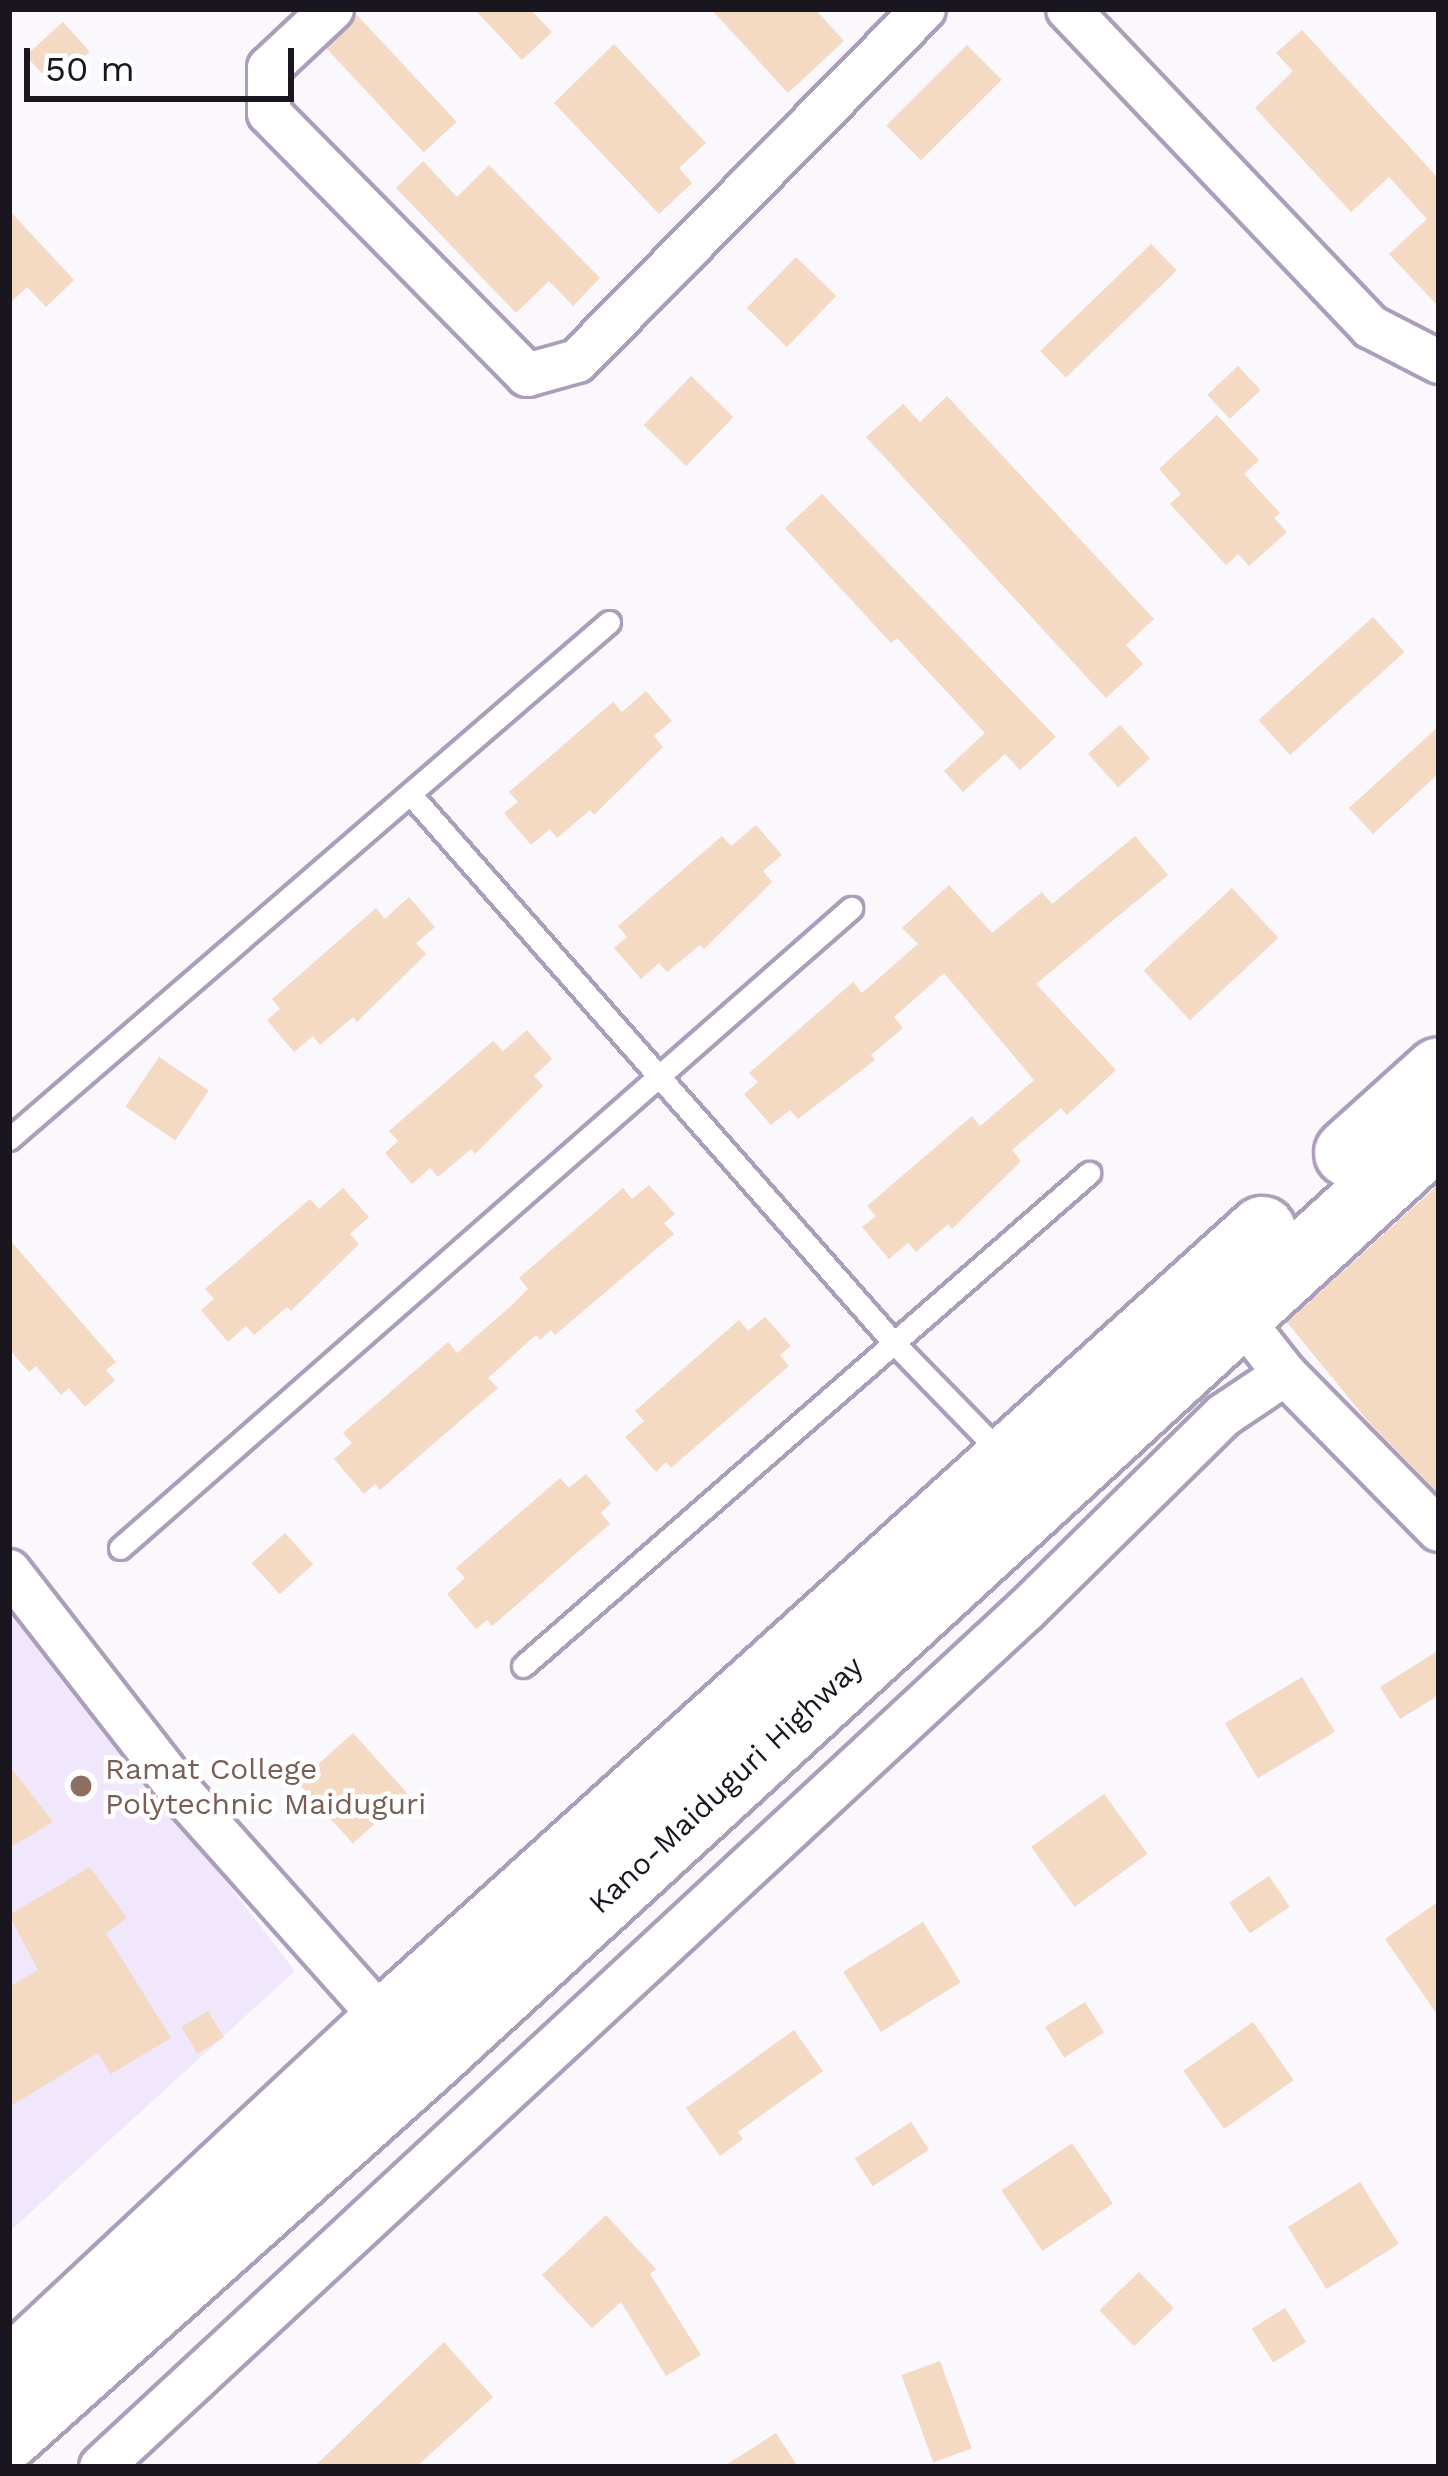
<!DOCTYPE html>
<html>
<head>
<meta charset="utf-8">
<style>
	body { margin:0 }
	#map { position:relative; width:1448px; height:2476px; overflow:hidden; background:#faf7fd; font-family:"Work Sans",sans-serif }
	div>[style] { position:absolute }
	.built>* { inset:0; background:#f1e7fd }
	.building>* { inset:0; background:#f4d9c3; transform-origin:0 0 }
	.roads { filter:drop-shadow(3px 0 #ab9eba) drop-shadow(-3px 0 #ab9eba) drop-shadow(0 3px #ab9eba) drop-shadow(0 -3px #ab9eba) }
	.service>* { height:21px; margin:-10.5px; padding:0 10.5px; transform-origin:10.5px; border-radius:10.5px; background:#fff }
	.minor>* { height:42px; margin:-21px; padding:0 21px; transform-origin:21px; border-radius:21px; background:#fff }
	.trunk>* { height:66px; margin:-33px; padding:0 33px; transform-origin:33px; border-radius:33px; background:#fff }
	.dots>* { width:33px; height:33px; translate:-50% -50%; box-sizing:border-box; border:6px solid #fff; border-radius:50% }
	span { translate:-50% -50%; white-space:nowrap; text-align:center; line-height:1.15; -webkit-text-stroke:9px #fff; paint-order:stroke }
	.education-label { font-size:30px; color:#785e54 }
	.left { translate:0 -50%; text-align:left }
	.street-label { font-size:30px; color:#1a1620 }
	.frame { position:absolute; inset:0; border:12px solid #1a1620; pointer-events:none }
	.scale { position:absolute; left:24px; top:48px; width:270px; height:54px; box-sizing:border-box; border:6px solid #1a1620; border-top:0; padding-left:15px; font-size:36px; line-height:42px; white-space:nowrap; color:#1a1620; -webkit-text-stroke:9px #fff; paint-order:stroke }
</style>
</head>
<body>
<div id="map">
	<div class="built">
		<div style="clip-path:polygon(9px 1600px,295px 1971px,9px 2232px)"></div>
	</div>
	<div class="building">
		<div style="clip-path:polygon(474px 9px,530px 9px,552px 32px,522px 60px)"></div>
		<div style="clip-path:polygon(711px 9px,815px 9px,844px 41px,788px 93px)"></div>
		<div style="left:357px;top:15px;width:146px;height:45px;rotate:47deg"></div>
		<div style="left:63px;top:22px;width:40px;height:50px;rotate:48deg"></div>
		<div style="clip-path:polygon(1302px 30px,1439px 179px,1439px 307px,1389px 254px,1427px 219px,1389px 177px,1351px 212px,1255px 108px,1293px 71px,1276px 53px)"></div>
		<div style="clip-path:polygon(614px 44px,706px 143px,679px 168px,692px 183px,659px 214px,554px 103px)"></div>
		<div style="left:967px;top:45px;width:49px;height:114px;rotate:45deg"></div>
		<div style="clip-path:polygon(423px 161px,457px 197px,489px 165px,600px 278px,573px 306px,549px 281px,516px 313px,396px 188px)"></div>
		<div style="clip-path:polygon(9px 210px,74px 280px,46px 307px,27px 287px,9px 304px)"></div>
		<div style="left:1151px;top:244px;width:37px;height:154px;rotate:46deg"></div>
		<div style="left:796px;top:257px;width:56px;height:71px;rotate:44deg"></div>
		<div style="left:1238px;top:366px;width:33px;height:42px;rotate:47deg"></div>
		<div style="left:691px;top:376px;width:59px;height:68px;rotate:44deg"></div>
		<div style="clip-path:polygon(947px 396px,1154px 619px,1126px 645px,1143px 664px,1106px 698px,866px 437px,903px 404px,920px 422px)"></div>
		<div style="clip-path:polygon(1217px 415px,1259px 460px,1244px 474px,1280px 513px,1274px 518px,1287px 532px,1249px 566px,1238px 554px,1226px 565px,1170px 504px,1181px 494px,1159px 469px)"></div>
		<div style="clip-path:polygon(822px 494px,1056px 737px,1020px 770px,1005px 754px,963px 792px,944px 771px,985px 733px,897px 638px,891px 643px,785px 528px)"></div>
		<div style="left:1373px;top:617px;width:47px;height:154px;rotate:48deg"></div>
		<div style="clip-path:polygon(646px 691px,672px 721px,654px 736px,663px 747px,594px 815px,590px 810px,557px 838px,550px 829px,531px 845px,504px 813px,518px 802px,509px 792px,613px 702px,622px 712px)"></div>
		<div style="left:1120px;top:725px;width:45px;height:43px;rotate:48deg"></div>
		<div style="clip-path:polygon(1439px 726px,1439px 773px,1373px 834px,1349px 808px)"></div>
		<div style="clip-path:polygon(756px 825px,782px 855px,763px 871px,772px 882px,704px 949px,700px 945px,667px 972px,659px 963px,641px 979px,614px 948px,627px 937px,618px 926px,722px 836px,731px 846px)"></div>
		<div style="clip-path:polygon(1135px 836px,1168px 875px,1036px 984px,1116px 1070px,1067px 1115px,1061px 1108px,1012px 1150px,1021px 1161px,952px 1229px,948px 1224px,916px 1252px,908px 1243px,889px 1259px,862px 1227px,876px 1216px,867px 1206px,972px 1116px,980px 1126px,1034px 1080px,944px 973px,894px 1017px,903px 1028px,871px 1055px,875px 1060px,798px 1119px,790px 1110px,771px 1125px,744px 1094px,758px 1082px,749px 1073px,853px 982px,862px 993px,918px 944px,902px 928px,949px 885px,992px 933px,1042px 892px,1052px 904px)"></div>
		<div style="left:1232px;top:888px;width:68px;height:121px;rotate:47deg"></div>
		<div style="clip-path:polygon(409px 897px,435px 927px,416px 943px,426px 954px,357px 1022px,353px 1017px,320px 1045px,313px 1036px,294px 1052px,267px 1020px,280px 1009px,272px 999px,376px 908px,385px 919px)"></div>
		<div style="clip-path:polygon(527px 1030px,552px 1059px,534px 1076px,543px 1086px,475px 1154px,471px 1149px,438px 1177px,430px 1168px,412px 1184px,385px 1153px,398px 1141px,389px 1131px,493px 1041px,503px 1051px)"></div>
		<div style="left:159px;top:1057px;width:60px;height:60px;rotate:34deg"></div>
		<div style="clip-path:polygon(1439px 1184px,1439px 1494px,1366px 1419px,1287px 1322px)"></div>
		<div style="clip-path:polygon(649px 1185px,675px 1214px,664px 1223px,674px 1234px,555px 1335px,551px 1330px,540px 1340px,536px 1335px,488px 1378px,498px 1388px,380px 1490px,375px 1484px,364px 1494px,334px 1459px,352px 1443px,343px 1433px,448px 1342px,457px 1353px,511px 1306px,528px 1289px,519px 1278px,623px 1188px,632px 1199px)"></div>
		<div style="clip-path:polygon(343px 1188px,369px 1217px,350px 1234px,359px 1244px,291px 1311px,287px 1307px,254px 1335px,246px 1326px,228px 1342px,201px 1310px,214px 1299px,205px 1289px,310px 1199px,319px 1209px)"></div>
		<div style="clip-path:polygon(9px 1239px,116px 1362px,106px 1370px,115px 1380px,85px 1407px,69px 1388px,61px 1395px,36px 1366px,29px 1372px,9px 1349px)"></div>
		<div style="clip-path:polygon(765px 1317px,791px 1346px,780px 1355px,789px 1366px,671px 1468px,666px 1462px,656px 1472px,625px 1437px,644px 1421px,635px 1411px,739px 1320px,748px 1331px)"></div>
		<div style="clip-path:polygon(586px 1474px,611px 1503px,601px 1513px,610px 1524px,492px 1626px,487px 1620px,476px 1629px,447px 1594px,465px 1578px,456px 1568px,560px 1478px,569px 1488px)"></div>
		<div style="left:285px;top:1533px;width:42px;height:45px;rotate:48deg"></div>
		<div style="clip-path:polygon(1439px 1650px,1439px 1695px,1400px 1719px,1380px 1687px)"></div>
		<div style="left:1302px;top:1677px;width:64px;height:90px;rotate:59deg"></div>
		<div style="left:353px;top:1733px;width:82px;height:74px;rotate:48deg"></div>
		<div style="clip-path:polygon(9px 1765px,53px 1822px,9px 1848px)"></div>
		<div style="left:1104px;top:1794px;width:74px;height:90px;rotate:54deg"></div>
		<div style="clip-path:polygon(90px 1867px,127px 1918px,106px 1933px,171px 2038px,111px 2074px,98px 2053px,9px 2107px,9px 1987px,38px 1970px,9px 1915px)"></div>
		<div style="left:1269px;top:1876px;width:37px;height:48px;rotate:56deg"></div>
		<div style="clip-path:polygon(1439px 1901px,1439px 2017px,1385px 1939px)"></div>
		<div style="left:923px;top:1922px;width:71px;height:94px;rotate:58deg"></div>
		<div style="left:1085px;top:2002px;width:36px;height:47px;rotate:58deg"></div>
		<div style="left:208px;top:2011px;width:31px;height:31px;rotate:59deg"></div>
		<div style="left:1253px;top:2022px;width:71px;height:85px;rotate:55deg"></div>
		<div style="clip-path:polygon(794px 2030px,823px 2071px,738px 2132px,743px 2139px,720px 2156px,686px 2108px)"></div>
		<div style="left:911px;top:2122px;width:33px;height:67px;rotate:57deg"></div>
		<div style="left:1072px;top:2143px;width:73px;height:85px;rotate:56deg"></div>
		<div style="left:1360px;top:2182px;width:73px;height:85px;rotate:58deg"></div>
		<div style="clip-path:polygon(606px 2215px,656px 2269px,650px 2274px,701px 2355px,666px 2376px,621px 2302px,592px 2328px,542px 2275px)"></div>
		<div style="left:1139px;top:2272px;width:50px;height:55px;rotate:46deg"></div>
		<div style="left:1285px;top:2308px;width:40px;height:39px;rotate:58deg"></div>
		<div style="clip-path:polygon(444px 2342px,493px 2397px,416px 2467px,314px 2467px)"></div>
		<div style="left:940px;top:2361px;width:93px;height:41px;rotate:70deg"></div>
		<div style="clip-path:polygon(776px 2433px,798px 2467px,723px 2467px)"></div>
	</div>
	<div class="roads">
		<div class="service">
			<div style="left:411px;top:795px;width:730px;rotate:48.61deg"></div>
			<div style="left:894px;top:1343px;width:155px;rotate:45.8deg"></div>
			<div style="left:9px;top:1139px;width:792px;rotate:-40.75deg"></div>
			<div style="left:120px;top:1548px;width:972px;rotate:-41.2deg"></div>
			<div style="left:523px;top:1666px;width:751px;rotate:-41.06deg"></div>
		</div>
		<div class="minor">
			<div style="left:332px;top:9px;width:86px;rotate:136.9deg"></div>
			<div style="left:269px;top:68px;width:45px;rotate:90deg"></div>
			<div style="left:269px;top:113px;width:368px;rotate:45.4deg"></div>
			<div style="left:527px;top:375px;width:52px;rotate:-15.6deg"></div>
			<div style="left:577px;top:361px;width:494px;rotate:-45.4deg"></div>
			<div style="left:1068px;top:9px;width:439px;rotate:46.4deg"></div>
			<div style="left:1371px;top:327px;width:76px;rotate:27.2deg"></div>
			<div style="left:1237px;top:1313px;width:78px;rotate:51.8deg"></div>
			<div style="left:1285px;top:1374px;width:219px;rotate:45.4deg"></div>
			<div style="left:9px;top:1571px;width:288px;rotate:52.1deg"></div>
			<div style="left:186px;top:1798px;width:323px;rotate:48.3deg"></div>
			<div style="left:101px;top:2467px;width:1262px;rotate:-42.82deg"></div>
			<div style="left:1027px;top:1609px;width:276px;rotate:-44.6deg"></div>
			<div style="left:1224px;top:1415px;width:73px;rotate:-33.9deg"></div>
		</div>
		<div class="trunk">
			<div style="left:1348px;top:1153px;width:122px;rotate:-42deg"></div>
			<div style="left:9px;top:2373px;width:514px;rotate:-43.03deg"></div>
			<div style="left:385px;top:2022px;width:1182px;rotate:-42.08deg"></div>
			<div style="left:9px;top:2435px;width:557px;rotate:-41.8deg"></div>
			<div style="left:424px;top:2064px;width:1378px;rotate:-42.56deg"></div>
		</div>
	</div>
	<div class="dots">
		<div style="left:81px;top:1786px;background:#8d6e63"></div>
	</div>
	<div class="education-label">
		<span class="left" style="left:105px;top:1786px">Ramat College<br>Polytechnic Maiduguri</span>
	</div>
	<div class="street-label">
		<span style="left:726px;top:1785px;rotate:-43deg">Kano-Maiduguri Highway</span>
	</div>
	<div class="frame"></div>
	<div class="scale">50 m</div>
</div>
</body>
</html>
